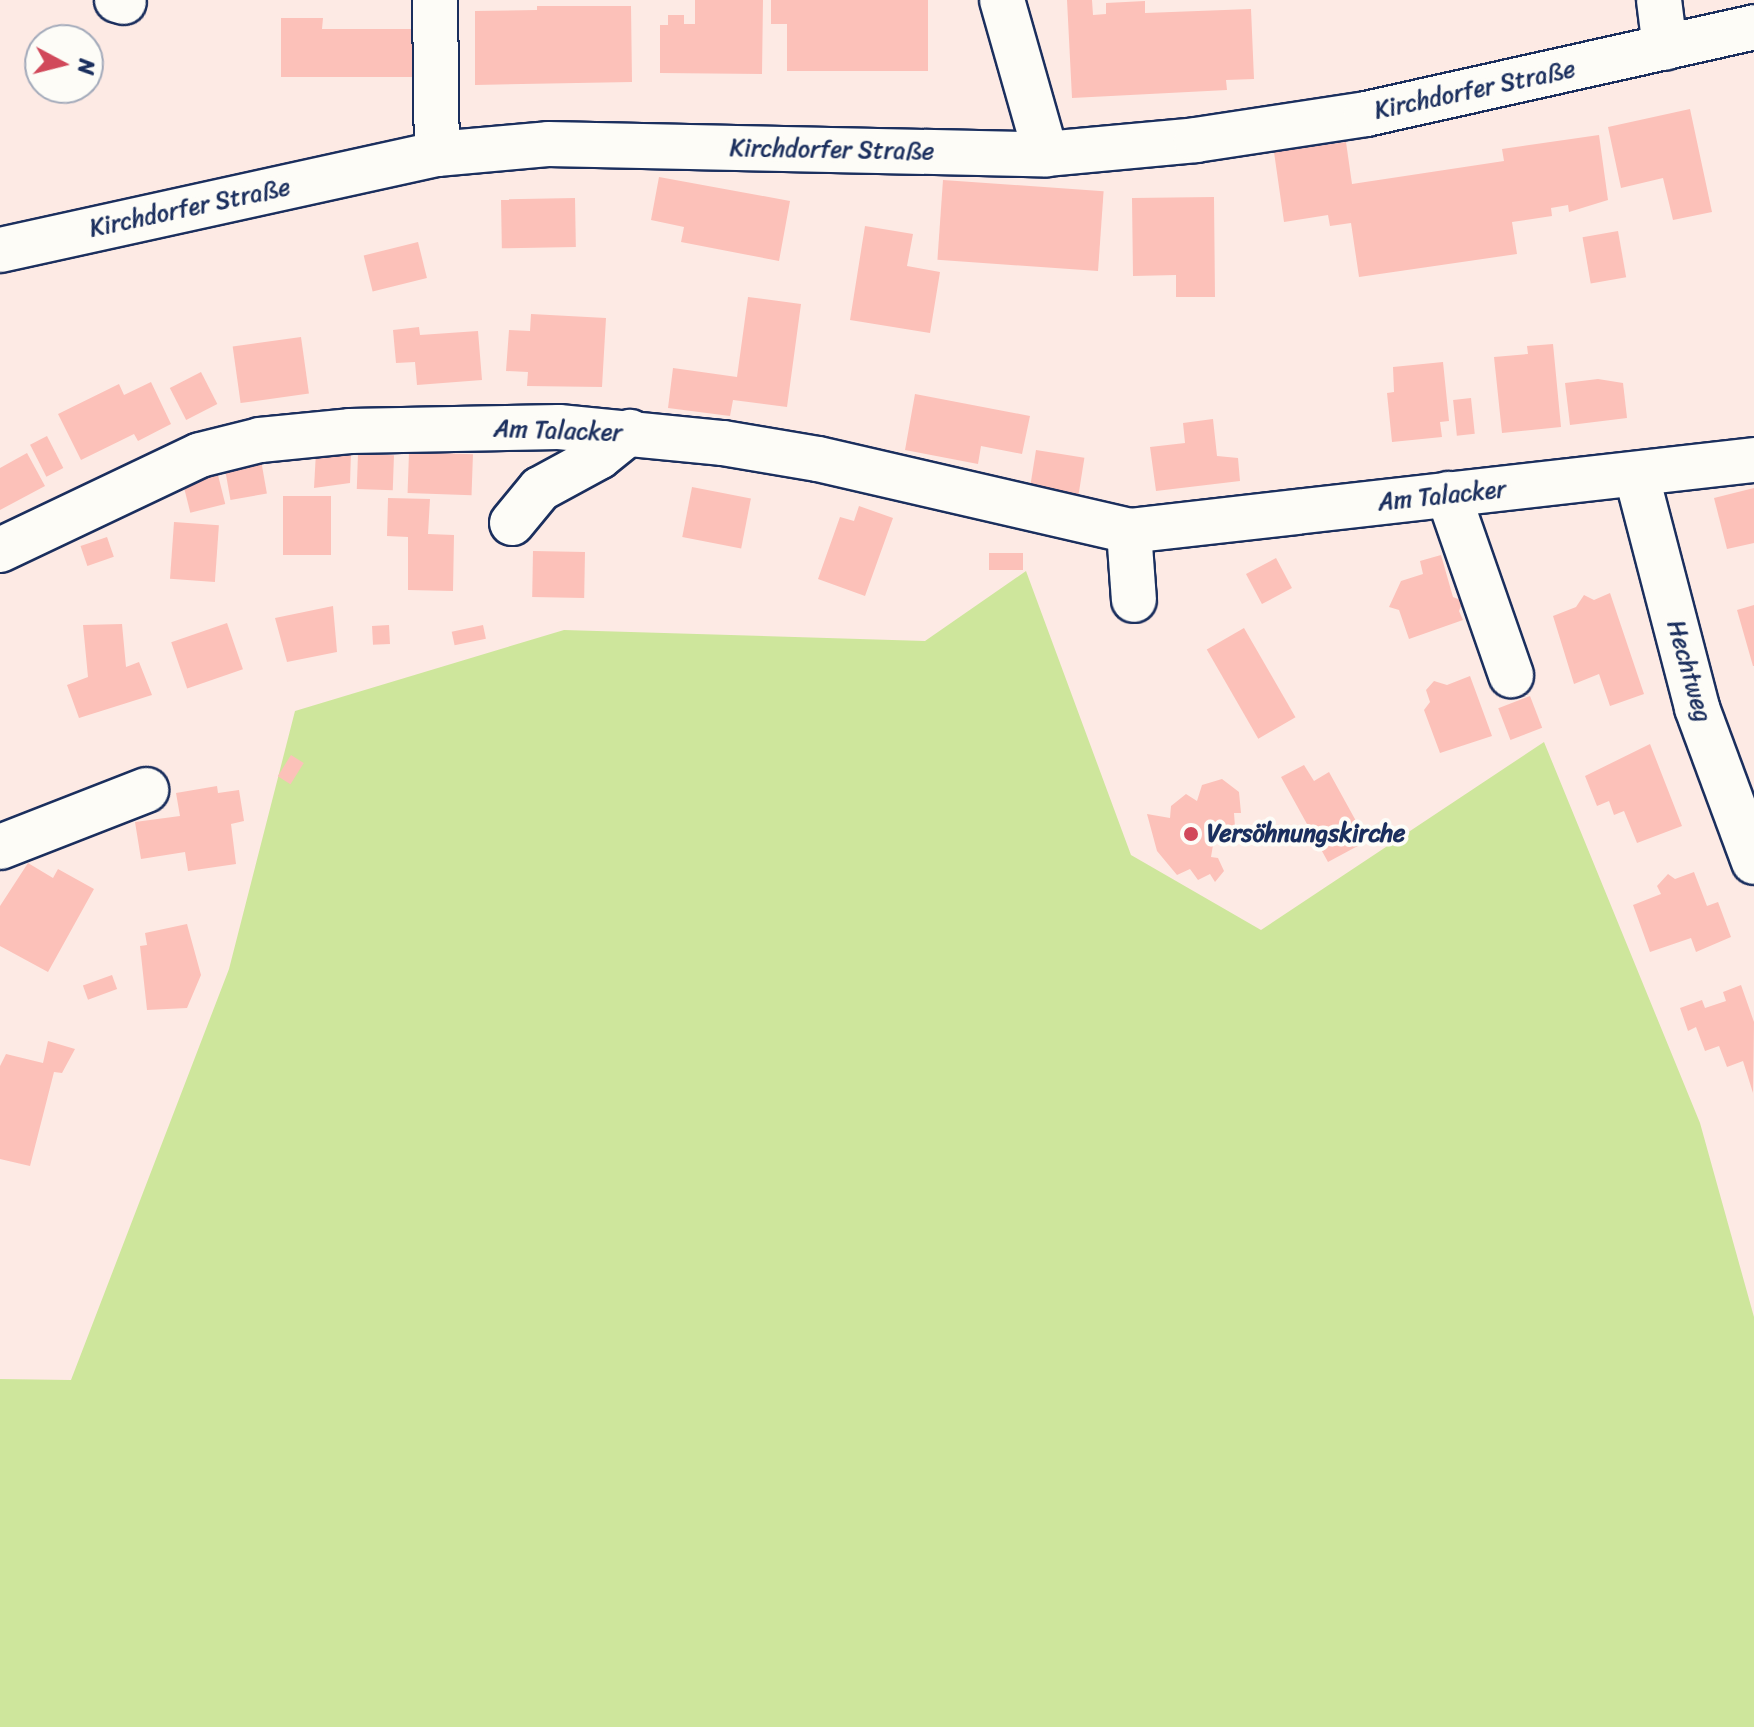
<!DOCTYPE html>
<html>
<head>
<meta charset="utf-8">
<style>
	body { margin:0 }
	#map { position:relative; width:1754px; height:1727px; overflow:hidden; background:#fdeae4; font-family:Sriracha,sans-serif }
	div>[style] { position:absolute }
	.green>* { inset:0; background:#cee69c }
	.building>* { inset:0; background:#fcc1b9; transform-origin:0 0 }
	.roads { filter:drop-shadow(2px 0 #1b2f5e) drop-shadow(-2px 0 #1b2f5e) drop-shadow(0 2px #1b2f5e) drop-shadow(0 -2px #1b2f5e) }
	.minor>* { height:44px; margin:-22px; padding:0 22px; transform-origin:22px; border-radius:22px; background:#fdfcf7 }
	.major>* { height:44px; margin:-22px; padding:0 22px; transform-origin:22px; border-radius:22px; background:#fdfcf7 }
	.dots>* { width:22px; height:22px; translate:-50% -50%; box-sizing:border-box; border:4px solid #fdfcf7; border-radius:50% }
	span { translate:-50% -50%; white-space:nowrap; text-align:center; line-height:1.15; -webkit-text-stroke:8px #fdfcf7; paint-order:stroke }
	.street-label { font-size:24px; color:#1b2f5e }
	.poi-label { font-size:24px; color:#1b2f5e; font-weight:700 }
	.left { translate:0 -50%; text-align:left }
	.north { position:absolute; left:24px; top:24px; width:80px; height:80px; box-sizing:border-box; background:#fdfcf7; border:2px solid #a3aaba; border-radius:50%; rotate:97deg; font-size:22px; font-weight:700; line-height:32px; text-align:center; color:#1b2f5e }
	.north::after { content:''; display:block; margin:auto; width:28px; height:36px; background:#d1495b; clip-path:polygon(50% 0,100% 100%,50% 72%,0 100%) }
</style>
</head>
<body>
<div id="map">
	<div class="green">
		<div style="clip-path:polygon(1026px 571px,1131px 855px,1261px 930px,1544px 742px,1700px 1123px,1754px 1317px,1754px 1727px,0 1727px,0 1379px,71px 1380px,229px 969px,295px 711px,564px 630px,925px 641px)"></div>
	</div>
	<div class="building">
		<div style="clip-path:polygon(695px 0,763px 0,762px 74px,660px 73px,660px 25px,668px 25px,668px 15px,684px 15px,684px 24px,695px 24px)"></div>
		<div style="clip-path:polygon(771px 0,928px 0,928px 71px,787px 71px,787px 24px,771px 24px)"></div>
		<div style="clip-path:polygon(1067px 0,1092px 0,1093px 15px,1106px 14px,1106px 3px,1145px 1px,1145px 13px,1251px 9px,1254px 79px,1226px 80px,1227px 90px,1072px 98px)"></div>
		<div style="clip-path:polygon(537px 6px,631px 6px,632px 82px,475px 85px,475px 11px,537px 10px)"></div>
		<div style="clip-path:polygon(281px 18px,323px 18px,322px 29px,417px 29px,416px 77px,281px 77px)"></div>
		<div style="clip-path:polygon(1690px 109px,1712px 212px,1673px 220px,1663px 178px,1621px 188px,1608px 127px)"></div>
		<div style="clip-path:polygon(1599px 135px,1608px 200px,1569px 212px,1568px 205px,1551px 208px,1552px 216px,1512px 222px,1517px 254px,1359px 277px,1351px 223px,1330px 226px,1328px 215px,1284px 222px,1274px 152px,1346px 142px,1352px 184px,1504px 161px,1502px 149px)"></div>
		<div style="clip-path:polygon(659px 177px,790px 201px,779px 261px,681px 242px,684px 227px,651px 220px)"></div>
		<div style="left:943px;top:180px;width:161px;height:80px;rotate:4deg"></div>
		<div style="clip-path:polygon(1214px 197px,1215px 297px,1176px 297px,1176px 275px,1133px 276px,1132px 198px)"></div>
		<div style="left:575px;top:198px;width:49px;height:74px;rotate:89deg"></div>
		<div style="clip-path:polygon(865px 226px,913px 234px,907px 266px,940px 272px,930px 333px,850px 320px)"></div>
		<div style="left:1618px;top:231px;width:47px;height:36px;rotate:80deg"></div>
		<div style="left:418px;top:242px;width:37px;height:56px;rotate:76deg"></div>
		<div style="clip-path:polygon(748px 297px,801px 304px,787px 407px,733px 400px,730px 416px,668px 408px,673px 368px,737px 377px)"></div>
		<div style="clip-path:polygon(531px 314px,606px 318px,602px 387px,527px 386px,528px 372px,506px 371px,509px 330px,530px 331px)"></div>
		<div style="clip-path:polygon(419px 327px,420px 335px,478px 331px,482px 380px,417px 385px,415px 362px,396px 363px,393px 330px)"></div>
		<div style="left:301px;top:337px;width:57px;height:69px;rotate:82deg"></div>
		<div style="clip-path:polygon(1553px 344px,1561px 427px,1502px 433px,1494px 357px,1528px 354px,1527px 346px)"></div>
		<div style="clip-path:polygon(1443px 362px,1449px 421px,1440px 422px,1442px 437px,1392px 442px,1387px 393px,1394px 392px,1393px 367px)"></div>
		<div style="left:201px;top:372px;width:36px;height:35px;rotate:63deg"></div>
		<div style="clip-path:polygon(1598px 379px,1623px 383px,1627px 418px,1570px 425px,1565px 383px)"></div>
		<div style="clip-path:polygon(151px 382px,171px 424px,138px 441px,134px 434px,81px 460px,58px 414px,119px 384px,124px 395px)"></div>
		<div style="clip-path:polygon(915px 394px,1030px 416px,1022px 454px,981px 446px,978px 464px,905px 450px)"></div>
		<div style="left:1471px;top:398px;width:36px;height:18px;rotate:84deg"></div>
		<div style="clip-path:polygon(1213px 419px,1217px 456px,1238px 458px,1240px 481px,1156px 491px,1150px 447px,1185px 443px,1183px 423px)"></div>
		<div style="left:47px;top:436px;width:36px;height:19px;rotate:63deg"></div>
		<div style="left:1036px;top:450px;width:49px;height:40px;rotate:9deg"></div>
		<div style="clip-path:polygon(316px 452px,351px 452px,350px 483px,314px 488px)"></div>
		<div style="left:409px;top:452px;width:64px;height:41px;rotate:2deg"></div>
		<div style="clip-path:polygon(27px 453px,45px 486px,0 510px,0 468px)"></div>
		<div style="left:358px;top:454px;width:36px;height:35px;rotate:2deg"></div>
		<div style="left:261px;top:460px;width:34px;height:37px;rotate:80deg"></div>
		<div style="left:217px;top:471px;width:34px;height:36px;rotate:76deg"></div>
		<div style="left:692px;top:487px;width:60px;height:51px;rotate:11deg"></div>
		<div style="clip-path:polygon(1754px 488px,1754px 543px,1727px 549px,1714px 498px)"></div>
		<div style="left:283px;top:496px;width:48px;height:59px"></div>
		<div style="clip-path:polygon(388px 498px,430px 499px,428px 534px,454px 535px,453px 591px,408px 590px,408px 537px,387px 536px)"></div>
		<div style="clip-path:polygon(859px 506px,893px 518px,865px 596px,818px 579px,840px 517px,854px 521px)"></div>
		<div style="left:174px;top:522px;width:45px;height:57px;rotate:4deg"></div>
		<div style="left:107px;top:537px;width:21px;height:28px;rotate:71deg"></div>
		<div style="left:533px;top:551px;width:52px;height:46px;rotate:1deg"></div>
		<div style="left:989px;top:553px;width:34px;height:17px"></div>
		<div style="clip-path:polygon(1441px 555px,1453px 597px,1463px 601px,1459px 611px,1463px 620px,1409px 639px,1399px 610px,1389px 607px,1401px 581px,1423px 574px,1420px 561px)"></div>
		<div style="left:1276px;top:558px;width:34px;height:34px;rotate:62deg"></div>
		<div style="clip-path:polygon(1610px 593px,1644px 694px,1610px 706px,1599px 674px,1574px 684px,1553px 616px,1576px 607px,1584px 595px,1594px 600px)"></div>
		<div style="clip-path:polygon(1754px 605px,1754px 666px,1753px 666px,1737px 610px)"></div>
		<div style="clip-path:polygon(333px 606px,337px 652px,287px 662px,275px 618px)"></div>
		<div style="left:227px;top:623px;width:49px;height:59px;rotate:71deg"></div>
		<div style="clip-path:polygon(122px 624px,126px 667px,139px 662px,152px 695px,79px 718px,67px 685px,88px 677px,83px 625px)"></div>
		<div style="left:389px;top:625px;width:19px;height:17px;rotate:87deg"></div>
		<div style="left:483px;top:625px;width:14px;height:32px;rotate:78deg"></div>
		<div style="left:1244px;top:628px;width:103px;height:43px;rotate:60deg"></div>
		<div style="clip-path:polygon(1470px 676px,1492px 736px,1440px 753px,1424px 710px,1430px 702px,1426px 690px,1434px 681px,1447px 685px)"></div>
		<div style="left:1530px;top:696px;width:34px;height:34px;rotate:69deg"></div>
		<div style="clip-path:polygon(1650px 744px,1682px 826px,1637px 843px,1624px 811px,1614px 815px,1609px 801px,1597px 806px,1585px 776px)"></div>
		<div style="left:291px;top:755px;width:15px;height:25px;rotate:32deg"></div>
		<div style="clip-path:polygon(1304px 765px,1314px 781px,1329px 772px,1367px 841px,1328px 862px,1281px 777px)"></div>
		<div style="clip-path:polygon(1222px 779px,1239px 792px,1241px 813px,1234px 813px,1235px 827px,1224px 841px,1213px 845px,1211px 857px,1218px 858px,1224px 871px,1215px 882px,1210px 874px,1198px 880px,1190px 869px,1177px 875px,1157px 851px,1147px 814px,1170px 818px,1171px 806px,1186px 794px,1197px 801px,1202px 785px)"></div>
		<div style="clip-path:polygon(217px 786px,218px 793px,239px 790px,244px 821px,231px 824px,236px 864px,188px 871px,185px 852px,141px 859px,135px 822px,180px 816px,176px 793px)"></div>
		<div style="clip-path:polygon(28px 863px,53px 878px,58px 869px,94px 889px,48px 972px,0 946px,0 906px)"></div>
		<div style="clip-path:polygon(1694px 872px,1707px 906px,1718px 902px,1731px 937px,1696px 952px,1691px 938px,1650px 952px,1633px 905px,1661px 894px,1657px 886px,1668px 874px,1675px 879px)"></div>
		<div style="clip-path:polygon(187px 924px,201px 975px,187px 1008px,147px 1010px,140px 946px,147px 945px,145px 933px)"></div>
		<div style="left:112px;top:975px;width:15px;height:31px;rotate:70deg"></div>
		<div style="clip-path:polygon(1741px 985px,1754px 1022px,1753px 1093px,1743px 1061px,1727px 1067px,1719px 1046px,1705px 1051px,1696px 1027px,1688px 1031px,1680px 1008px,1702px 1000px,1705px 1008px,1726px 1001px,1723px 992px)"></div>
		<div style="clip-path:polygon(48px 1041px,75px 1049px,62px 1073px,54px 1072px,30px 1166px,0 1159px,0 1066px,6px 1054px,43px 1063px)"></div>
	</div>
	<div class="roads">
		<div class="minor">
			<div style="left:117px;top:0;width:7px;rotate:16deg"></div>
			<div style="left:435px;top:0;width:154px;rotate:89.3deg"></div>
			<div style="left:1002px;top:0;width:160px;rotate:74.1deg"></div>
			<div style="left:1659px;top:0;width:48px;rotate:82.9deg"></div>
			<div style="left:1637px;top:477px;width:239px;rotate:75.4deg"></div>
			<div style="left:1697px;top:708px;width:164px;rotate:69.7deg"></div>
			<div style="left:1448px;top:494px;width:192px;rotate:70.8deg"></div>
			<div style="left:512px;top:523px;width:44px;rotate:-50.5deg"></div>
			<div style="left:540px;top:489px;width:67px;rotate:-28.5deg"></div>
			<div style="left:599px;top:457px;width:40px;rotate:-39deg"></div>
			<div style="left:1129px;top:531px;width:69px;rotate:85.9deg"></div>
			<div style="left:0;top:550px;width:221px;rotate:-25.4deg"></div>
			<div style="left:200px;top:455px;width:62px;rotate:-14deg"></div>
			<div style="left:260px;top:440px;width:90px;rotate:-5.7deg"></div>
			<div style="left:350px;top:431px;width:209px;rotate:-1.1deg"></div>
			<div style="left:559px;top:427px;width:165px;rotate:5.6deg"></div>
			<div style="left:723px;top:443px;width:96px;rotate:9.6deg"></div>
			<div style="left:818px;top:459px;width:319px;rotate:13deg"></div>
			<div style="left:1129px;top:531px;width:629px;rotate:-6.48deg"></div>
			<div style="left:0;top:847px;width:157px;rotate:-21.3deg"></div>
		</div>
		<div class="major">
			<div style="left:0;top:250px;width:447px;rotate:-12.4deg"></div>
			<div style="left:437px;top:154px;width:111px;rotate:-5.1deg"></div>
			<div style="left:548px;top:144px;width:498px;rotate:1.2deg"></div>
			<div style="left:1046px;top:154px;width:151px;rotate:-5.3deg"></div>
			<div style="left:1196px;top:140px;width:172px;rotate:-8.7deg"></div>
			<div style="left:1366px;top:114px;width:398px;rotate:-12.6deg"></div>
		</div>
	</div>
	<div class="dots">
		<div style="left:1191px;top:834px;background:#d1495b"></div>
	</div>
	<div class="street-label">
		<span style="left:1475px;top:90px;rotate:-12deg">Kirchdorfer Straße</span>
		<span style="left:832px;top:150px;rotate:1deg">Kirchdorfer Straße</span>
		<span style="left:190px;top:208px;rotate:-12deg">Kirchdorfer Straße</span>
		<span style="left:558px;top:431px;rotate:2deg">Am Talacker</span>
		<span style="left:1442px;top:496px;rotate:-6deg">Am Talacker</span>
		<span style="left:1689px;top:671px;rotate:74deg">Hechtweg</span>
	</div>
	<div class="poi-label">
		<span class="left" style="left:1207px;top:834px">Versöhnungskirche</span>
	</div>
	<div class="north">N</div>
</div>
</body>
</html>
